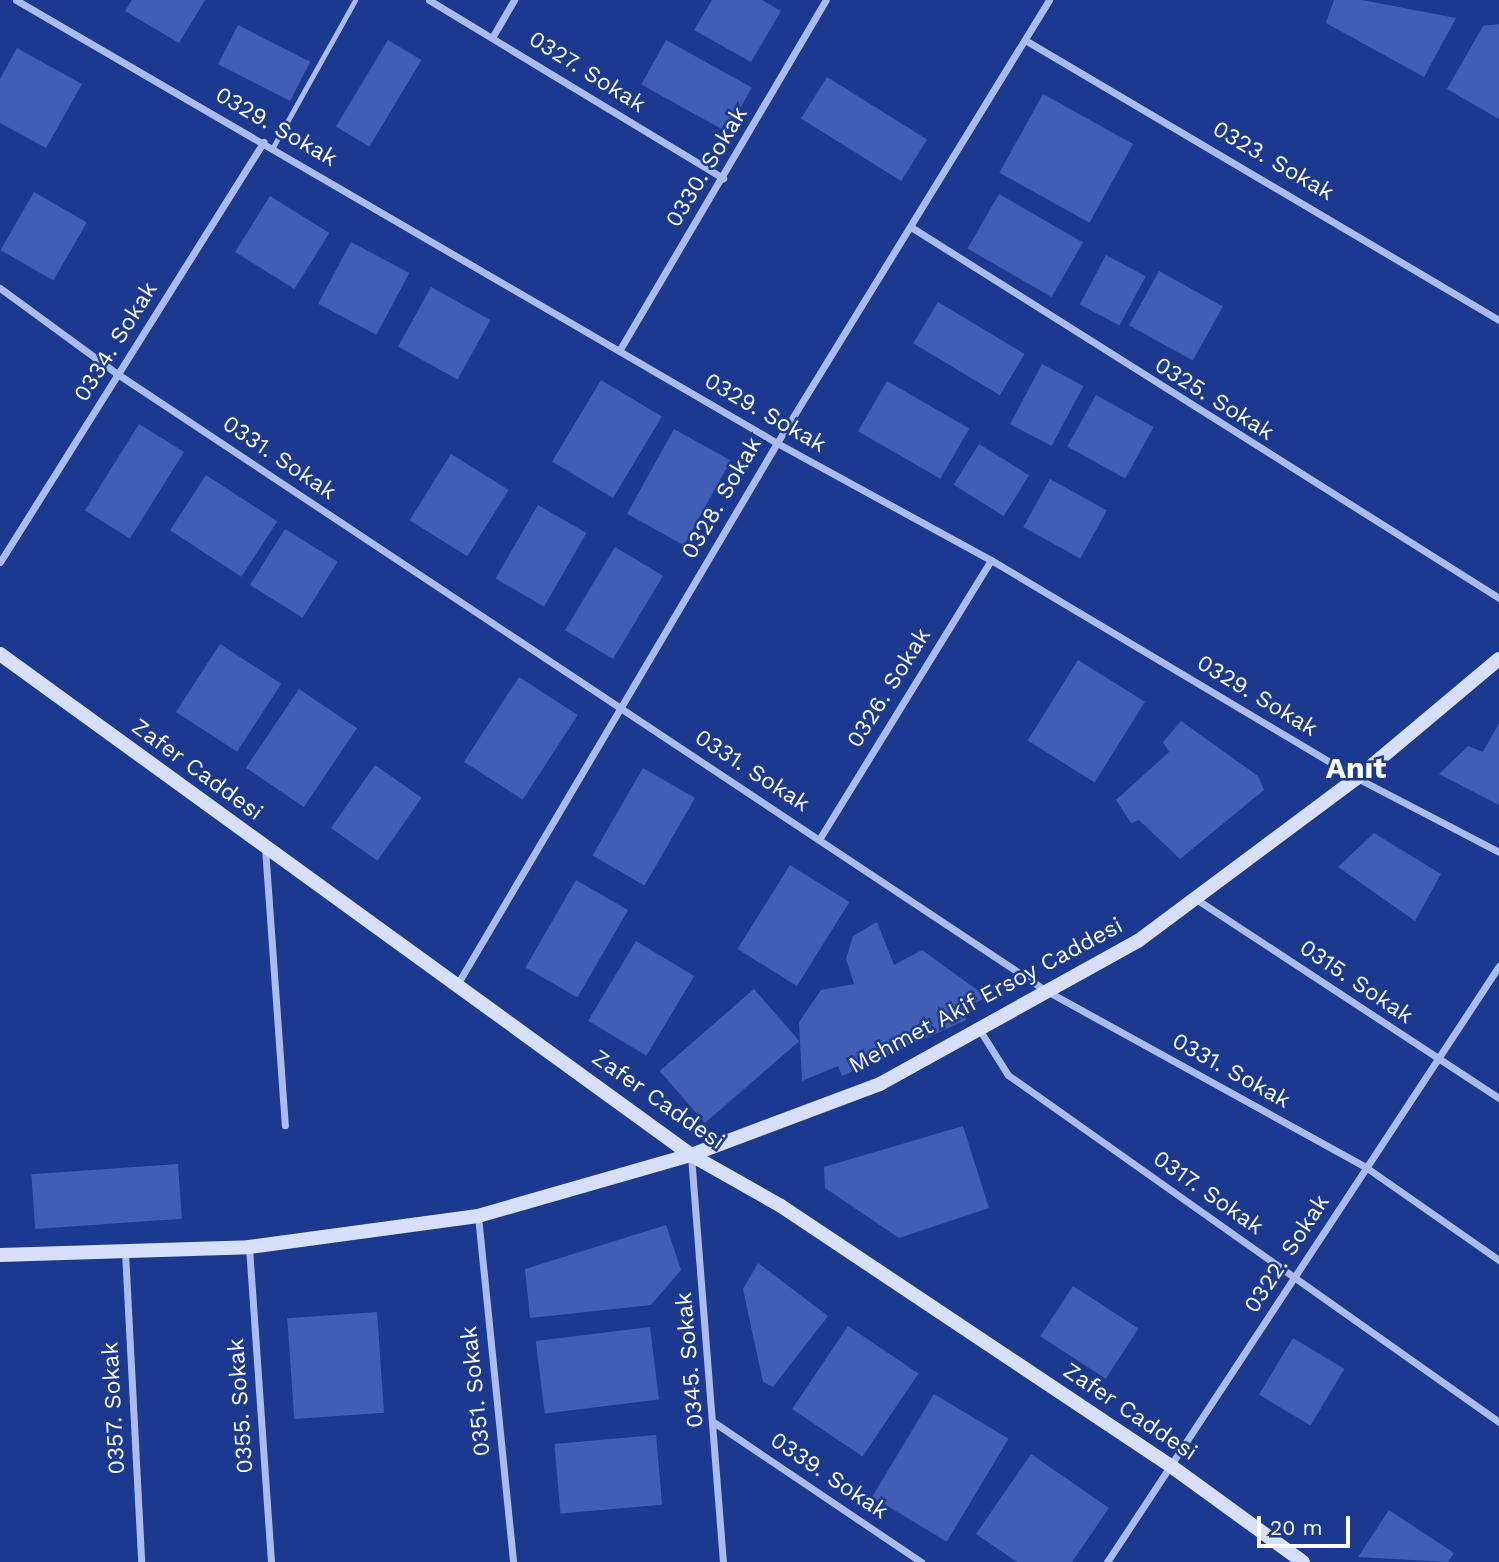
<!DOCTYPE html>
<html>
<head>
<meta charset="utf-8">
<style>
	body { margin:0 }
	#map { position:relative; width:1499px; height:1562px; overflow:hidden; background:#1b398f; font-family:"Work Sans",sans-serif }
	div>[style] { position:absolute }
	.building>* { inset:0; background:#3f5fb5; transform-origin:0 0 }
	.lane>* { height:5px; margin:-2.5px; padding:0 2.5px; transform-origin:2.5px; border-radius:2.5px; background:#aabcee }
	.street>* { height:7px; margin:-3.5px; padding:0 3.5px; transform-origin:3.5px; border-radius:3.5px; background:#aabcee }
	.secondary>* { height:14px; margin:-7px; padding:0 7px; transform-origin:7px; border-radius:7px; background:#d7dffa }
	span { translate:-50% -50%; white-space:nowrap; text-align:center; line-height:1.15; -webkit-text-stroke:5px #1b398f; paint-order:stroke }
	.street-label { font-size:23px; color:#fff }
	.district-label { font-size:30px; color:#fff; font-weight:700 }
	.scale { position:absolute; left:1257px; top:1516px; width:93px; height:32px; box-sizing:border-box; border:4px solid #fff; border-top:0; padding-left:9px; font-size:21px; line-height:24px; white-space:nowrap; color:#fff; -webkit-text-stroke:5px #1b398f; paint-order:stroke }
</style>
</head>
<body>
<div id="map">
	<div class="building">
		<div style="clip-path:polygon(132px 0,205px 0,179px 43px,125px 11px)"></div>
		<div style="clip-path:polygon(712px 0,762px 0,781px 11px,751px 62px,694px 30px)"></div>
		<div style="clip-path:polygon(1334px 0,1362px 0,1456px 18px,1424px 77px,1326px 23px)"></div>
		<div style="clip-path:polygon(1499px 24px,1499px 119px,1447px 89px,1483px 26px)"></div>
		<div style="left:238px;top:25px;width:81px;height:44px;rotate:27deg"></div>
		<div style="left:388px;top:40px;width:39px;height:101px;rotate:31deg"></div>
		<div style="left:666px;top:40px;width:98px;height:51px;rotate:29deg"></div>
		<div style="clip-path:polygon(17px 48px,82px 84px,46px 148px,0 123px,0 79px)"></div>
		<div style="left:827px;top:77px;width:118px;height:49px;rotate:32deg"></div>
		<div style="left:1043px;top:94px;width:103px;height:90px;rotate:29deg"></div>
		<div style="left:34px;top:192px;width:61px;height:67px;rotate:30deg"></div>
		<div style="left:999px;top:194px;width:97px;height:63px;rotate:30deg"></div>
		<div style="left:270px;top:196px;width:70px;height:66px;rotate:32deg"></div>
		<div style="left:351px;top:242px;width:66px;height:70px;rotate:28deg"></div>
		<div style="left:1106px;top:255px;width:45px;height:56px;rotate:28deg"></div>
		<div style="left:1159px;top:271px;width:73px;height:62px;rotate:29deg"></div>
		<div style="left:431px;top:287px;width:68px;height:68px;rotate:29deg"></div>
		<div style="left:938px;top:302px;width:101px;height:48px;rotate:31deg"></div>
		<div style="left:1042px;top:364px;width:47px;height:68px;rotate:28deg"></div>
		<div style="left:601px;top:380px;width:71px;height:95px;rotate:31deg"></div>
		<div style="left:887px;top:381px;width:95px;height:58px;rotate:30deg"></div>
		<div style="left:1096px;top:395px;width:66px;height:59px;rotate:29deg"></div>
		<div style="left:139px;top:424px;width:53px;height:102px;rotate:32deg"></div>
		<div style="left:674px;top:429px;width:65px;height:97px;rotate:29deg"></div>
		<div style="left:979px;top:444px;width:59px;height:48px;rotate:32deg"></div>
		<div style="left:451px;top:454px;width:68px;height:78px;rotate:32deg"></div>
		<div style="left:206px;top:475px;width:85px;height:66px;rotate:33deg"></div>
		<div style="left:1050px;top:479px;width:65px;height:55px;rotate:29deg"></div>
		<div style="left:538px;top:505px;width:56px;height:85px;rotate:30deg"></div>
		<div style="left:285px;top:529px;width:62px;height:66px;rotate:32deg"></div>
		<div style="left:615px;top:547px;width:56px;height:97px;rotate:31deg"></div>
		<div style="left:220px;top:644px;width:73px;height:81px;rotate:33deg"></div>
		<div style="left:1078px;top:660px;width:79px;height:95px;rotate:32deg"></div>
		<div style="left:519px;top:677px;width:70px;height:101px;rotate:33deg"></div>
		<div style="left:299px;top:689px;width:70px;height:95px;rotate:34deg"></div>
		<div style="clip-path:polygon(1181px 721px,1258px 776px,1264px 790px,1180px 859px,1139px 820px,1131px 823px,1116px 800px,1169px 752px,1163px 742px)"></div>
		<div style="clip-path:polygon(1499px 723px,1499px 805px,1439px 774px,1468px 746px,1483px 752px)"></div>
		<div style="left:375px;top:765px;width:57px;height:77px;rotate:35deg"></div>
		<div style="left:643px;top:768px;width:60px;height:101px;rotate:30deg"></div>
		<div style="clip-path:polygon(1374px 833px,1441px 874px,1415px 921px,1338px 867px)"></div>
		<div style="left:790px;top:865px;width:70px;height:99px;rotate:32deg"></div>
		<div style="left:576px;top:880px;width:60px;height:101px;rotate:30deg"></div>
		<div style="clip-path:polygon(877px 922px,894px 965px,922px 950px,987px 997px,963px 1009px,966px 1020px,842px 1076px,838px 1066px,802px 1081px,799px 1022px,821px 990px,854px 984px,846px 959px,853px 936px)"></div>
		<div style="left:636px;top:941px;width:68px;height:93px;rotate:31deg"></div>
		<div style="left:754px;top:989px;width:69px;height:125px;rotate:49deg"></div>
		<div style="clip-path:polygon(963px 1126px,989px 1208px,899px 1238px,825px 1188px,824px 1167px)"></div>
		<div style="left:178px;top:1164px;width:55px;height:147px;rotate:86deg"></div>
		<div style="clip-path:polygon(666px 1225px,681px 1270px,651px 1305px,530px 1318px,525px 1269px)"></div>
		<div style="clip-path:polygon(758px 1263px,828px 1316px,773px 1387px,763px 1382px,743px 1289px)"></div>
		<div style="left:1073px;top:1286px;width:78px;height:60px;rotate:33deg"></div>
		<div style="left:377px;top:1312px;width:101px;height:90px;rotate:86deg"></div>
		<div style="left:848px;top:1326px;width:85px;height:100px;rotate:34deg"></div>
		<div style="left:650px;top:1327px;width:73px;height:115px;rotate:83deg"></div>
		<div style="left:1293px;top:1338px;width:60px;height:66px;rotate:31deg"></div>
		<div style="left:934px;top:1394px;width:87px;height:120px;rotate:31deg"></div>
		<div style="left:656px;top:1435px;width:70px;height:102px;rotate:85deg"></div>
		<div style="clip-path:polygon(1031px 1454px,1109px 1508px,1072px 1562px,1017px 1562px,976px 1534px)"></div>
		<div style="clip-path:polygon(1389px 1510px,1454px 1553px,1448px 1562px,1358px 1557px)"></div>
	</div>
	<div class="lane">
		<div style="left:273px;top:147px;width:168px;rotate:-60.8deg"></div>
	</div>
	<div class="street">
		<div style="left:16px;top:0;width:881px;rotate:30.2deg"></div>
		<div style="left:777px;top:443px;width:244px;rotate:28.7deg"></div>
		<div style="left:991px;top:560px;width:426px;rotate:30.8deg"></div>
		<div style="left:1357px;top:778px;width:160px;rotate:27.5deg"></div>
		<div style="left:429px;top:0;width:344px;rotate:31.2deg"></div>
		<div style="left:493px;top:36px;width:42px;rotate:-59.7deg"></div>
		<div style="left:1025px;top:40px;width:551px;rotate:30.57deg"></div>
		<div style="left:911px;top:227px;width:695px;rotate:32.25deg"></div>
		<div style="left:0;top:288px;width:147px;rotate:36.2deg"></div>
		<div style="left:119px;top:375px;width:1112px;rotate:33.59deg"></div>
		<div style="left:1045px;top:990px;width:368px;rotate:28.9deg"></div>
		<div style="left:1367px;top:1168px;width:161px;rotate:34.9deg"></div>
		<div style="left:619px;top:351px;width:407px;rotate:-59.5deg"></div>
		<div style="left:0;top:562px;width:496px;rotate:-57.9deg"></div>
		<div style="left:820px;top:838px;width:326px;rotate:-58.4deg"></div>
		<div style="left:265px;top:848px;width:278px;rotate:85.9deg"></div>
		<div style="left:1196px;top:899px;width:363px;rotate:33.3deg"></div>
		<div style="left:458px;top:983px;width:627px;rotate:-59.43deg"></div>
		<div style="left:777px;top:443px;width:520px;rotate:-58.45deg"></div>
		<div style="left:979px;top:1029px;width:54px;rotate:57.8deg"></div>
		<div style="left:1008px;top:1075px;width:601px;rotate:35.25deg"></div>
		<div style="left:691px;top:1156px;width:407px;rotate:85.5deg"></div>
		<div style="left:478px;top:1216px;width:348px;rotate:84.2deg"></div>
		<div style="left:249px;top:1247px;width:316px;rotate:86deg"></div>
		<div style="left:125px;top:1252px;width:310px;rotate:87deg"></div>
		<div style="left:715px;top:1423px;width:249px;rotate:34deg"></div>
		<div style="left:1107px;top:1562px;width:713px;rotate:-56.67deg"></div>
	</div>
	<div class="secondary">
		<div style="left:0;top:654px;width:854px;rotate:35.94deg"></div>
		<div style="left:691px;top:1155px;width:103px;rotate:29.5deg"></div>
		<div style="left:781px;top:1206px;width:469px;rotate:33.7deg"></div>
		<div style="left:1171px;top:1466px;width:163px;rotate:36deg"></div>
		<div style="left:0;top:1255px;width:249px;rotate:-1.8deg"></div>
		<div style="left:249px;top:1247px;width:231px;rotate:-7.7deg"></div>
		<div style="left:478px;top:1216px;width:222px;rotate:-16deg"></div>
		<div style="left:691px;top:1155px;width:202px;rotate:-20.6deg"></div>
		<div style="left:880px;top:1084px;width:295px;rotate:-29deg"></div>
		<div style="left:1138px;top:941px;width:273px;rotate:-36.7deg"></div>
		<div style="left:1357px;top:778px;width:185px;rotate:-40deg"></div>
	</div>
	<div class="street-label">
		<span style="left:587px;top:72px;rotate:32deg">0327. Sokak</span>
		<span style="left:276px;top:127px;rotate:30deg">0329. Sokak</span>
		<span style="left:1273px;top:161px;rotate:30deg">0323. Sokak</span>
		<span style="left:707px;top:167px;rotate:-59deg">0330. Sokak</span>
		<span style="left:116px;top:342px;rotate:-58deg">0334. Sokak</span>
		<span style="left:1214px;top:399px;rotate:32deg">0325. Sokak</span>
		<span style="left:765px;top:413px;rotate:30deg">0329. Sokak</span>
		<span style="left:279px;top:458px;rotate:34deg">0331. Sokak</span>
		<span style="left:722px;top:498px;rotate:-60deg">0328. Sokak</span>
		<span style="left:889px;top:688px;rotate:-58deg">0326. Sokak</span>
		<span style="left:1257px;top:696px;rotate:31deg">0329. Sokak</span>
		<span style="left:197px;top:770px;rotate:36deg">Zafer Caddesi</span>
		<span style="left:752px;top:771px;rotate:33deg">0331. Sokak</span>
		<span style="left:1356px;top:982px;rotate:34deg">0315. Sokak</span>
		<span style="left:986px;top:996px;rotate:-28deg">Mehmet Akif Ersoy Caddesi</span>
		<span style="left:1231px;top:1071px;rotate:29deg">0331. Sokak</span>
		<span style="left:658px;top:1100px;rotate:35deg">Zafer Caddesi</span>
		<span style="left:1208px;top:1193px;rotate:35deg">0317. Sokak</span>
		<span style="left:1287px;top:1254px;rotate:-57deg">0322. Sokak</span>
		<span style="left:690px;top:1360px;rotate:-95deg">0345. Sokak</span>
		<span style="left:476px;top:1391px;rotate:-96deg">0351. Sokak</span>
		<span style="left:241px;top:1406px;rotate:-94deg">0355. Sokak</span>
		<span style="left:114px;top:1408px;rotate:-93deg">0357. Sokak</span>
		<span style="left:1130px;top:1412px;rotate:34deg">Zafer Caddesi</span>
		<span style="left:829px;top:1476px;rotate:34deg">0339. Sokak</span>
	</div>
	<div class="district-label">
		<span style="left:1356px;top:768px">Anıt</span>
	</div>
	<div class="scale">20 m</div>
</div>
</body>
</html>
